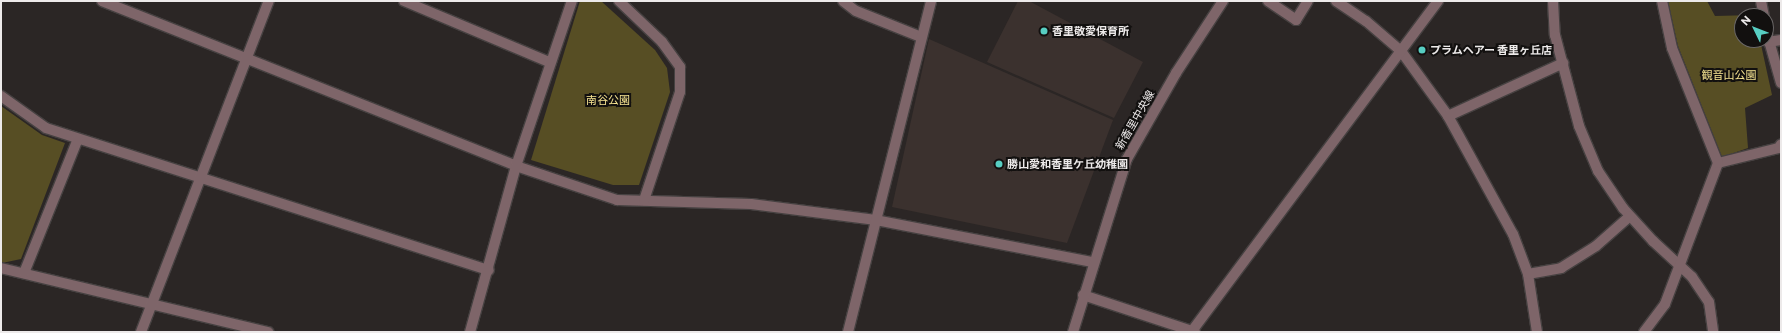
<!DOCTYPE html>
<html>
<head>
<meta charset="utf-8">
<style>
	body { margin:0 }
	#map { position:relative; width:1782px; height:333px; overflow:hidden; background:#2b2625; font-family:Commissioner,"Noto Sans JP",sans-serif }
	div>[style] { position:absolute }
	.built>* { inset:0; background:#3b312e }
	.green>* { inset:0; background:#574e24 }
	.roads { filter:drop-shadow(1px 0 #464141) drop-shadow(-1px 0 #464141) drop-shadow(0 1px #464141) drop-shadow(0 -1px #464141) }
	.minor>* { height:10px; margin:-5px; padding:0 5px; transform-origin:5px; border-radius:5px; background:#7e6569 }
	.dots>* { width:11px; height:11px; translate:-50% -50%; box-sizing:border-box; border:2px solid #12100f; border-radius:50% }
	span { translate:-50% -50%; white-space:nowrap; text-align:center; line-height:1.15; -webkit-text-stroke:4px #12100f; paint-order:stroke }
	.poi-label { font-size:11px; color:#edeaea; font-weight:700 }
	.left { translate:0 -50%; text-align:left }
	.park-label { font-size:11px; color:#f8e592 }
	.street-label { font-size:11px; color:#edeaea }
	.frame { position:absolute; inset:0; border:2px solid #edeaea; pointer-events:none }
	.north { position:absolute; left:1734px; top:8px; width:40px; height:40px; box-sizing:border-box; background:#12100f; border:1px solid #6a6767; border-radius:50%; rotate:313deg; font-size:11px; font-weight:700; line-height:16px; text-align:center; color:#edeaea }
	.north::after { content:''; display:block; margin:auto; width:14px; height:18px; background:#57cec2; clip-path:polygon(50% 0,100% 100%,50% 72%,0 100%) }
</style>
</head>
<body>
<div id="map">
	<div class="built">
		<div style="clip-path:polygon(1018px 1px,1029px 1px,1143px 62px,1114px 118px,987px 62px)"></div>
		<div style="clip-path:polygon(929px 39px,1113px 120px,1067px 243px,892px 207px)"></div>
	</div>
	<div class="green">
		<div style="clip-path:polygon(580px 1px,601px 1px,655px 50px,667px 68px,670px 92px,639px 185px,613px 185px,531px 160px)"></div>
		<div style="clip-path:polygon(1668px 1px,1707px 1px,1715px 16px,1754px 15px,1742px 16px,1742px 40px,1760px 40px,1772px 95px,1745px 108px,1748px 148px,1722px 157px,1678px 46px)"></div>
		<div style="clip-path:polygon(1px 106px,42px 135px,65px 143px,21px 259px,2px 263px)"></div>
	</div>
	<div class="roads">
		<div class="minor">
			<div style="left:102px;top:1px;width:446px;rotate:21.7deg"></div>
			<div style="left:516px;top:166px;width:107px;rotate:18.6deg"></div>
			<div style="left:617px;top:200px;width:134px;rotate:1.7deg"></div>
			<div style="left:751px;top:204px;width:126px;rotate:7.3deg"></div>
			<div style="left:876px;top:220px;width:221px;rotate:11deg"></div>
			<div style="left:404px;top:1px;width:157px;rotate:22.8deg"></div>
			<div style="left:619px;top:1px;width:59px;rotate:43.6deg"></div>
			<div style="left:662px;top:42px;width:31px;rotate:54deg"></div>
			<div style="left:680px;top:67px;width:25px;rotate:90deg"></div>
			<div style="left:680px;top:92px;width:114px;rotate:108.4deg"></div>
			<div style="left:843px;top:1px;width:16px;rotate:38deg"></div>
			<div style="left:856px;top:11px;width:70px;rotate:21.8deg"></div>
			<div style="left:1268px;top:1px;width:34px;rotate:34deg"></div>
			<div style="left:1296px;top:20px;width:22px;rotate:-58deg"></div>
			<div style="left:1336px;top:1px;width:36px;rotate:34deg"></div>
			<div style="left:1366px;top:21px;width:46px;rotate:40.6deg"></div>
			<div style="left:1401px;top:51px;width:80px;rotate:54.1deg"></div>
			<div style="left:1448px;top:116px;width:135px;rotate:61.2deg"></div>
			<div style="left:1513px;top:234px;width:43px;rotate:69.4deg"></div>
			<div style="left:1528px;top:274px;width:59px;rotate:81.2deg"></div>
			<div style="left:1553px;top:1px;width:34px;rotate:87deg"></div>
			<div style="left:1555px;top:35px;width:94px;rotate:75.2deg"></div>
			<div style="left:1579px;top:126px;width:49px;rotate:67.1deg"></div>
			<div style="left:1598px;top:171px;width:45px;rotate:56deg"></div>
			<div style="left:1623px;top:208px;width:45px;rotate:47.7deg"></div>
			<div style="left:1653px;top:241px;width:53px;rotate:42.7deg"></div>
			<div style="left:1692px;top:277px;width:30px;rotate:56deg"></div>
			<div style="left:1709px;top:302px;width:30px;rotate:82deg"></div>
			<div style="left:1761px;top:1px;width:15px;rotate:79deg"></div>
			<div style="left:1766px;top:30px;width:55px;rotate:74.2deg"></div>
			<div style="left:1768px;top:42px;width:13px;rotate:-9deg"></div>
			<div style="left:1px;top:96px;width:55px;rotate:35.4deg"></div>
			<div style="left:46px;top:128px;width:465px;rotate:17.8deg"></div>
			<div style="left:1448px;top:116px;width:127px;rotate:-24.7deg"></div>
			<div style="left:1718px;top:163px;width:63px;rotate:-13.8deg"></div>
			<div style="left:1779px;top:148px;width:4px;rotate:-63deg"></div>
			<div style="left:1px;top:268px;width:275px;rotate:13.5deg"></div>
			<div style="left:24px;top:273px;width:144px;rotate:-68.1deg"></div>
			<div style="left:1528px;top:274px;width:34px;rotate:-10deg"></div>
			<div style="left:1561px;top:268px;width:41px;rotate:-32.2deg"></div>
			<div style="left:1596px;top:246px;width:45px;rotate:-41.4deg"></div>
			<div style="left:1083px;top:295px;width:118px;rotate:18.3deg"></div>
			<div style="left:1192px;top:331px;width:412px;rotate:-53.3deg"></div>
			<div style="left:141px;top:332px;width:355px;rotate:-68.9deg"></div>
			<div style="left:470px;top:332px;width:172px;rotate:-74.5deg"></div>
			<div style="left:516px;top:166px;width:174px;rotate:-71.3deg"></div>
			<div style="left:848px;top:332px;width:341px;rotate:-75.9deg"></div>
			<div style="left:1073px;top:332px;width:181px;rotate:-72.7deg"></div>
			<div style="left:1127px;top:159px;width:99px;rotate:-60.3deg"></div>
			<div style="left:1176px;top:73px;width:86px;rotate:-56.9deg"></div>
			<div style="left:1644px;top:332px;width:35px;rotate:-53deg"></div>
			<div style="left:1665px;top:304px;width:151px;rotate:-69.4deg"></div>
			<div style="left:1718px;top:163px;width:124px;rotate:-111.8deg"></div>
			<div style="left:1672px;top:48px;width:48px;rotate:-102deg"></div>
		</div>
	</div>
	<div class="dots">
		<div style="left:1044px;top:31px;background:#57cec2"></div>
		<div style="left:1422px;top:50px;background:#57cec2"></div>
		<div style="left:999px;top:164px;background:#57cec2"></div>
	</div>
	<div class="poi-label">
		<span class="left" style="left:1052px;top:31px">香里敬愛保育所</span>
		<span class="left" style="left:1430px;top:50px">プラムヘアー 香里ヶ丘店</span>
		<span class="left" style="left:1007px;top:164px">勝山愛和香里ケ丘幼稚園</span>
	</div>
	<div class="park-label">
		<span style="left:1729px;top:75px">観音山公園</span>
		<span style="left:608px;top:100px">南谷公園</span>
	</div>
	<div class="street-label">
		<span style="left:1135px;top:120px;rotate:-60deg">新香里中央線</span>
	</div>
	<div class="frame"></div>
	<div class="north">N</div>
</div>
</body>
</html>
